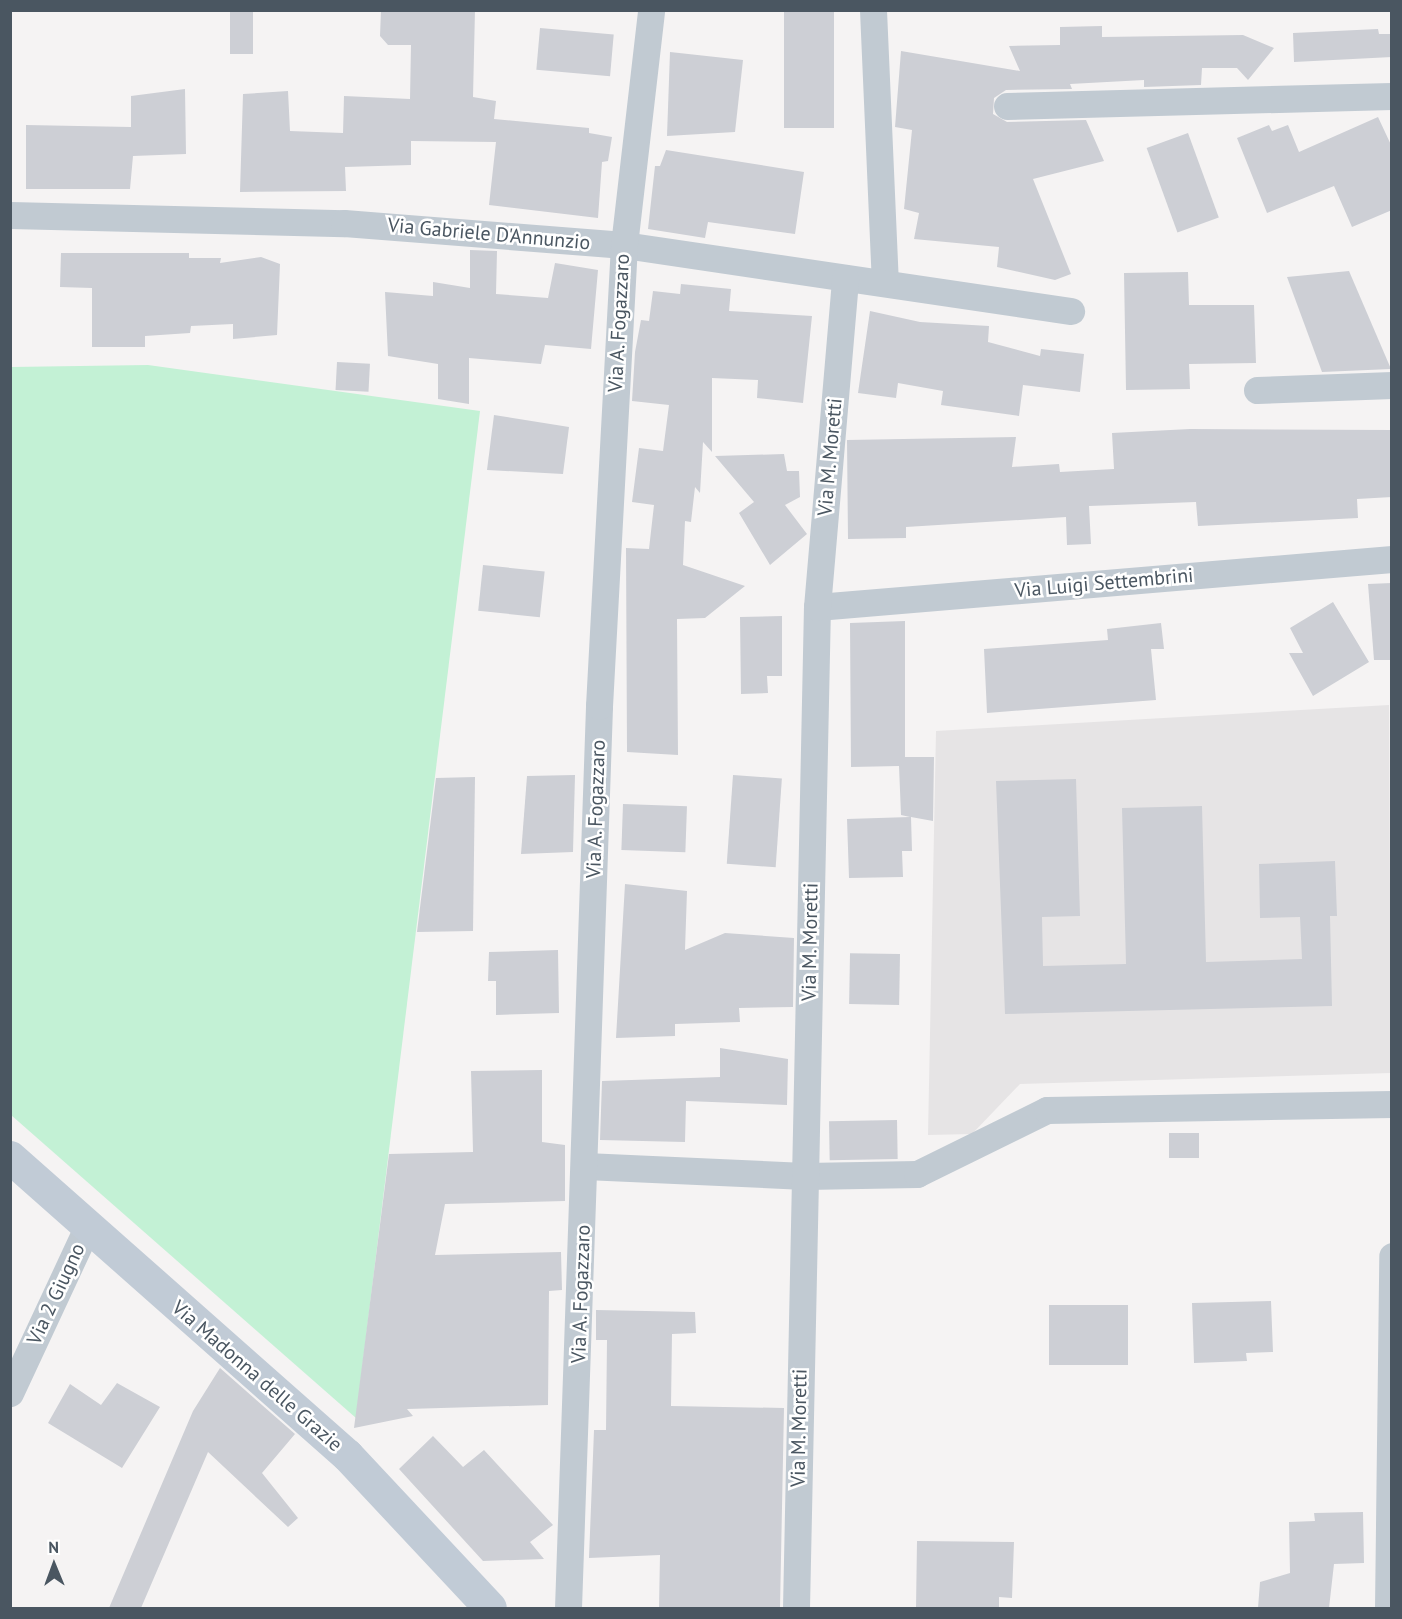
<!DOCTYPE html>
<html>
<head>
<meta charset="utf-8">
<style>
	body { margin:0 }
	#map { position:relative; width:1402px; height:1619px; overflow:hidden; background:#f5f3f3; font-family:"PT Sans",sans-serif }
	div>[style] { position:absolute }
	.education>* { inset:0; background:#e6e4e5 }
	.green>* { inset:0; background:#c3f1d5 }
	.building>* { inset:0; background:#cdcfd5; transform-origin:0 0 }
	.street>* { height:27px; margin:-13.5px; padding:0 13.5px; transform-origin:13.5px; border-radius:13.5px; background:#c1cad2 }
	.secondary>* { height:33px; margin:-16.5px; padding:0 16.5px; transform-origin:16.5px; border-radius:16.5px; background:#c1cbd6 }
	span { translate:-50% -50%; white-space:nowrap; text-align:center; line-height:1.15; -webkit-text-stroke:5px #fff; paint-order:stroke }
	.street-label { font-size:20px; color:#4a5661 }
	.frame { position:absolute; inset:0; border:12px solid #4a5661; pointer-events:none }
	.north { position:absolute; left:24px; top:1535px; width:60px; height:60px; -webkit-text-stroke:4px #fff; paint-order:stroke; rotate:359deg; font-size:16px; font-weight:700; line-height:24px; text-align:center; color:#4a5661 }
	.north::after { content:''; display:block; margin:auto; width:21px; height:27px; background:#4a5661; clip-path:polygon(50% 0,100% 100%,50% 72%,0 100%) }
</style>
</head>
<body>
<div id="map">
	<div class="education">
		<div style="clip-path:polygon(1389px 705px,1391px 1073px,1020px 1084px,972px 1134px,928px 1135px,936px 731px)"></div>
	</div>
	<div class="green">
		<div style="clip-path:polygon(148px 365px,480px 411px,356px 1418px,11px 1115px,11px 367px)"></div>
	</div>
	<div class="building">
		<div style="left:230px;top:10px;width:23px;height:44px"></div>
		<div style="clip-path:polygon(381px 10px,475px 10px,473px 97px,496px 101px,494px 119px,589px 128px,589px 133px,612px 137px,608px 161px,602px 162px,598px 218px,489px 205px,496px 142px,411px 141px,411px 165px,345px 167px,346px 191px,240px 192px,243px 94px,288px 91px,290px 131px,343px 133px,344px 96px,410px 99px,411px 45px,388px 45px,380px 36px)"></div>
		<div style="left:784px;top:10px;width:50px;height:118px"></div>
		<div style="clip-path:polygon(1102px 26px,1102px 37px,1243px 35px,1274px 48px,1248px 80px,1237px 68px,1202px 68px,1201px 85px,1144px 87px,1144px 80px,1070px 84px,1072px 89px,1006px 90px,994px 98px,993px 114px,1007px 122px,1086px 120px,1104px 161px,1033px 179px,1071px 274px,1055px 280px,997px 267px,999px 247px,914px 239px,919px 213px,904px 209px,912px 130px,895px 127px,901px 51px,1020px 71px,1009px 46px,1060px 45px,1060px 27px)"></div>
		<div style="left:540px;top:28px;width:74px;height:42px;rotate:5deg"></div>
		<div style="clip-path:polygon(1378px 29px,1379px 34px,1392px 34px,1392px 57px,1294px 62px,1293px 33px)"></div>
		<div style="clip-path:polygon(670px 52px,743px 60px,735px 132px,667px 136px)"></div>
		<div style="clip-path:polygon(185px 89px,186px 154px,133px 156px,130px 189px,26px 189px,26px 125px,131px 127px,131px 96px)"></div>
		<div style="clip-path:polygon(1378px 117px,1392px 147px,1392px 210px,1352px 227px,1334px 186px,1267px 213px,1237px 138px,1269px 125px,1272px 131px,1288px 125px,1299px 152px)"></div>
		<div style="left:1188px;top:133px;width:90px;height:44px;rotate:70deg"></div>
		<div style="clip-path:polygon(666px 150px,804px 172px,795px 234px,708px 222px,705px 238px,648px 229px,655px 166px,660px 166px)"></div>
		<div style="clip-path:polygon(470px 250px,497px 251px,496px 294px,548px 298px,555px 263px,598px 270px,591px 349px,545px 345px,541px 364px,469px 358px,469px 404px,438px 399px,438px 364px,388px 356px,385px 292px,433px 296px,433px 282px,470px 288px)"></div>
		<div style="clip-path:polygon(61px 253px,189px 253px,189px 258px,221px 258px,220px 263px,261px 257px,280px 264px,277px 335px,233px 339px,233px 324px,191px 326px,190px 333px,145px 336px,145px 347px,92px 347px,92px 288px,60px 287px)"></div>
		<div style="clip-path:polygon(1349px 271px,1391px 369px,1322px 372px,1287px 277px)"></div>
		<div style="clip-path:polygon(1188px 272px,1189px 305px,1254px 305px,1256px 363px,1189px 364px,1190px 389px,1126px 390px,1124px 273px)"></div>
		<div style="clip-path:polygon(681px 284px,731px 289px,729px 311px,812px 316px,803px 403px,757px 398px,758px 380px,712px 378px,712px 452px,703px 442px,700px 493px,695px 487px,691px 522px,685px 521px,683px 565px,745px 586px,705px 618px,677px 619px,678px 755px,627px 752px,626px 548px,649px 549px,654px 505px,632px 502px,639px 448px,663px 451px,669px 405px,632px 401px,635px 352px,641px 320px,649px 321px,653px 291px,680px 294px)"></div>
		<div style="clip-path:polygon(870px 311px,920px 322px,989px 326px,988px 342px,1040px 356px,1041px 349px,1084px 354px,1080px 392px,1023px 385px,1019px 416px,941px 405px,943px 391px,898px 383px,896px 398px,858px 393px)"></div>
		<div style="left:337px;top:362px;width:33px;height:28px;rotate:3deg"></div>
		<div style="clip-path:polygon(494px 415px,569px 427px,563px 474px,487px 470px)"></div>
		<div style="clip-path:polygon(1190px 429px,1392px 430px,1392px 497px,1357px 499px,1358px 518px,1198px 526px,1196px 502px,1089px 506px,1091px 544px,1067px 545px,1066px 517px,906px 527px,906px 538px,848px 539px,847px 440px,1016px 437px,1012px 467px,1059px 464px,1060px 472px,1114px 469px,1112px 433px)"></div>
		<div style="clip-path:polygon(784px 454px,787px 471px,799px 471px,800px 497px,785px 505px,807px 534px,770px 565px,739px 513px,754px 502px,715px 456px)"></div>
		<div style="left:483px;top:565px;width:62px;height:46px;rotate:6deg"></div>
		<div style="clip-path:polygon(1392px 583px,1392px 660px,1374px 660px,1368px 584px)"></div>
		<div style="clip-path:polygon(1333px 602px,1369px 662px,1313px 696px,1289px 653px,1303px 653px,1290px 628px)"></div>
		<div style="clip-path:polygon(782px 616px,782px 676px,767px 676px,768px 693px,741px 694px,740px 617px)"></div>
		<div style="clip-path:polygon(905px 621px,905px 757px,934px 757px,933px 821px,911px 817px,912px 851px,902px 851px,903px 877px,849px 878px,847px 819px,910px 817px,901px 815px,899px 766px,851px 767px,850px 623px)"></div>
		<div style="clip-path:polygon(1161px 623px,1164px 649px,1151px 649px,1156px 700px,987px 713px,984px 649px,1108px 640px,1107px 629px)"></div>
		<div style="clip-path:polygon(575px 775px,573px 852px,521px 854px,527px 776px)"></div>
		<div style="left:733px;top:775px;width:49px;height:89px;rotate:4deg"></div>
		<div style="clip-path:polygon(475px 777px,473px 931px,417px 932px,436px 778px)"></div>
		<div style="clip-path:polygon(1076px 779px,1080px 916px,1042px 917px,1043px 966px,1126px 964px,1122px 808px,1202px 806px,1206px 962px,1302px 959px,1300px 917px,1260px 918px,1259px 864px,1335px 861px,1337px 916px,1330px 916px,1332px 1006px,1005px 1014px,996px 781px)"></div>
		<div style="left:623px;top:804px;width:64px;height:46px;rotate:2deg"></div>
		<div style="clip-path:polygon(625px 884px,687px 891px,685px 950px,725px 933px,794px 938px,793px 1007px,739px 1008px,740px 1022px,675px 1024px,675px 1036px,616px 1038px)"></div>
		<div style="clip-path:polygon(558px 950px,559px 1013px,496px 1015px,496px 981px,488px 981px,489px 952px)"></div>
		<div style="left:900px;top:954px;width:51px;height:50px;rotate:91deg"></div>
		<div style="clip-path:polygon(720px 1048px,788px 1059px,787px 1105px,686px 1101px,685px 1142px,600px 1140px,602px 1081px,720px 1077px)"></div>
		<div style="clip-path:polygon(542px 1070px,542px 1142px,565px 1145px,565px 1201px,445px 1204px,435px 1255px,561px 1252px,562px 1290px,549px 1291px,548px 1405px,407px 1409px,413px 1416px,354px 1428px,389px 1154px,473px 1152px,471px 1071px)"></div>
		<div style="left:897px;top:1120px;width:39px;height:68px;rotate:89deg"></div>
		<div style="left:1199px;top:1133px;width:25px;height:30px;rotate:90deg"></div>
		<div style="clip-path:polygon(1271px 1301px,1273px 1352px,1246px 1353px,1247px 1361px,1194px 1363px,1192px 1303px)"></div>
		<div style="left:1128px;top:1305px;width:60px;height:79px;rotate:90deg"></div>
		<div style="clip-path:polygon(596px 1310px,695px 1312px,696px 1333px,672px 1334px,671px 1406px,784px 1408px,780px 1608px,659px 1608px,660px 1555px,589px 1558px,594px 1430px,606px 1430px,607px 1340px,596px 1340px)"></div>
		<div style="clip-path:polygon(220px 1368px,295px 1434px,262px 1473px,298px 1518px,288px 1527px,208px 1452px,141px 1608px,109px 1608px,193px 1411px)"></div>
		<div style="clip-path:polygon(117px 1383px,160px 1407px,122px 1468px,48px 1423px,70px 1384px,101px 1405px)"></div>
		<div style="clip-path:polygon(433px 1436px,463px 1467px,484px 1450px,553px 1525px,530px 1542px,544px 1559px,483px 1561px,399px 1469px)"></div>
		<div style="clip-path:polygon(1363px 1512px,1364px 1563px,1334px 1564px,1329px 1608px,1258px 1608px,1260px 1582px,1290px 1573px,1289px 1522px,1315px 1521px,1314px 1513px)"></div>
		<div style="clip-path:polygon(917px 1541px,1014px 1542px,1012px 1598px,999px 1597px,999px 1608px,916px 1608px)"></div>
	</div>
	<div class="street">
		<div style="left:873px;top:10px;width:273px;rotate:87.5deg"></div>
		<div style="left:1007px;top:106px;width:385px;rotate:-1.5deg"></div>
		<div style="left:10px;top:215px;width:334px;rotate:1.4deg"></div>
		<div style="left:344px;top:223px;width:281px;rotate:4.5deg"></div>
		<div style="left:624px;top:245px;width:452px;rotate:8.4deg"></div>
		<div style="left:1257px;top:390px;width:135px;rotate:-2.1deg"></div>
		<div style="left:817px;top:607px;width:577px;rotate:-4.77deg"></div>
		<div style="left:585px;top:1166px;width:220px;rotate:2.6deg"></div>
		<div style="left:805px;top:1176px;width:112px;rotate:-1deg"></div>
		<div style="left:917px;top:1174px;width:145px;rotate:-26.2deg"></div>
		<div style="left:1047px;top:1110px;width:345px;rotate:-1deg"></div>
		<div style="left:10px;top:1393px;width:182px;rotate:-65deg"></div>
		<div style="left:568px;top:1608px;width:903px;rotate:-88.03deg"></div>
		<div style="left:599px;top:706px;width:462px;rotate:-86.9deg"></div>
		<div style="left:624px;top:245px;width:237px;rotate:-83.4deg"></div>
		<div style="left:796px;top:1608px;width:1001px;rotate:-88.8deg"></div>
		<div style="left:817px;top:607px;width:330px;rotate:-85.1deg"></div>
		<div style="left:1388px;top:1608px;width:352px;rotate:-89.3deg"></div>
	</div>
	<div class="secondary">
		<div style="left:10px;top:1157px;width:450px;rotate:41.5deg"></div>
		<div style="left:347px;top:1455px;width:209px;rotate:46.9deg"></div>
	</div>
	<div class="street-label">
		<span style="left:489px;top:234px;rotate:5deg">Via Gabriele D'Annunzio</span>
		<span style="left:619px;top:323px;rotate:-87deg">Via A. Fogazzaro</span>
		<span style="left:830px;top:457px;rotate:-85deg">Via M. Moretti</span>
		<span style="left:1104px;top:583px;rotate:-5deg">Via Luigi Settembrini</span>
		<span style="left:596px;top:809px;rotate:-88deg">Via A. Fogazzaro</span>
		<span style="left:810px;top:942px;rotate:-89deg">Via M. Moretti</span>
		<span style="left:56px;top:1294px;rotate:-65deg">Via 2 Giugno</span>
		<span style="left:581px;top:1294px;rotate:-88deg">Via A. Fogazzaro</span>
		<span style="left:257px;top:1376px;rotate:41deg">Via Madonna delle Grazie</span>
		<span style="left:799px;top:1428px;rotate:-89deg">Via M. Moretti</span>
	</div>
	<div class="frame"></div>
	<div class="north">N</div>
</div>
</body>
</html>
